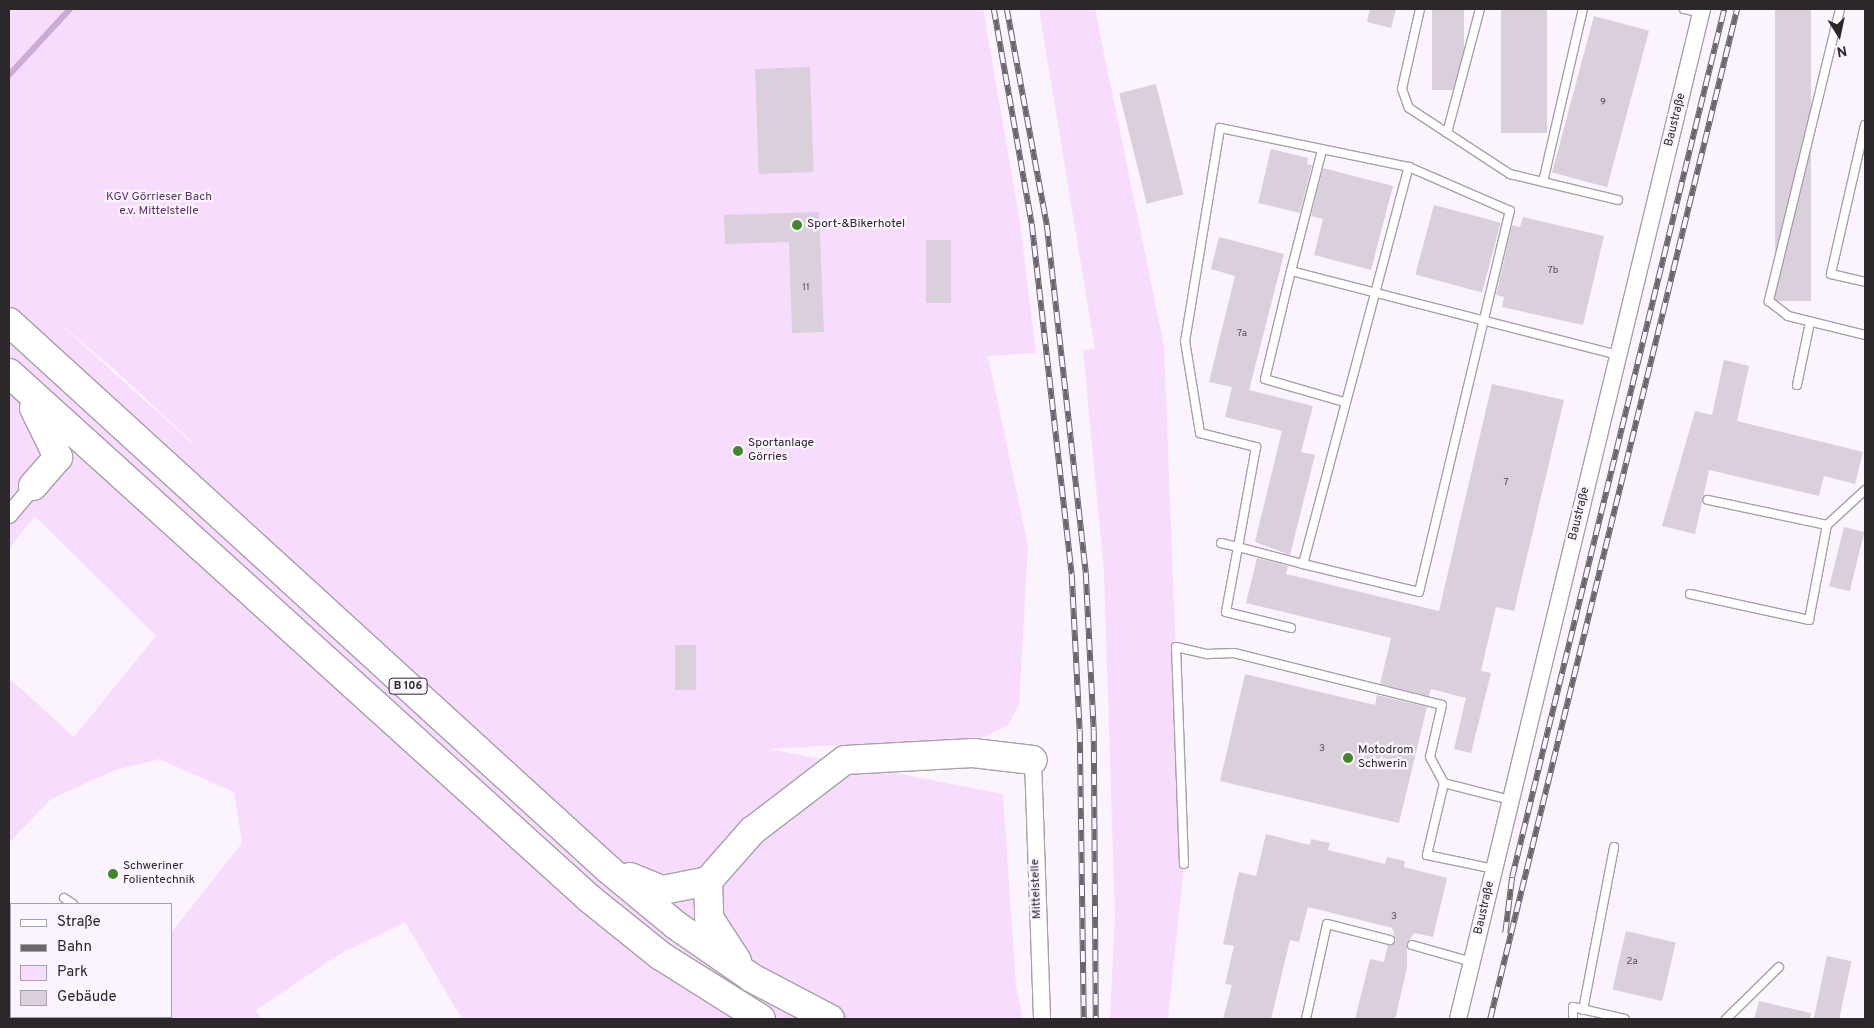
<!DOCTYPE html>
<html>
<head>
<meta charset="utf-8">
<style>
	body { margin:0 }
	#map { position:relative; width:1874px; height:1028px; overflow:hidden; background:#fbf3fe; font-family:Overpass,sans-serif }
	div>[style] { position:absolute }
	.green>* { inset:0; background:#f7dcfe }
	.stream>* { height:6px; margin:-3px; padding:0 3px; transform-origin:3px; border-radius:3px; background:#cdabd6 }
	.building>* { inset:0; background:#d9d0db; transform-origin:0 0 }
	.roads { filter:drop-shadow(1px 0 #a8a0aa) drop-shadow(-1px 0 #a8a0aa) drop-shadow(0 1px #a8a0aa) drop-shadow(0 -1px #a8a0aa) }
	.lane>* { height:8px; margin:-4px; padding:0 4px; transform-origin:4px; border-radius:4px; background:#fff }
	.street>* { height:16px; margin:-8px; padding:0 8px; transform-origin:8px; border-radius:8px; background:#fff }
	.highway>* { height:28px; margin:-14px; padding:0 14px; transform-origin:14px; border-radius:14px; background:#fff }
	.rail>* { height:5.5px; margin-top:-2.75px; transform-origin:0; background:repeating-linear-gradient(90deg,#fbf3fe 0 11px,#6c666c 0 22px); box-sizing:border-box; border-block:1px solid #6c666c }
	.dots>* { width:14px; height:14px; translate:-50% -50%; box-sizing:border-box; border:2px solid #fbf3fe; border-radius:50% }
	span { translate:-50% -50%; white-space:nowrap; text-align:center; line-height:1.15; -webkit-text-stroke:4.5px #fbf3fe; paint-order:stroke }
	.number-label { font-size:10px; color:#565157 }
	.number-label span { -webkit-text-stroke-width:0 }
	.shield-label span { padding:1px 4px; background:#fbf3fe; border:1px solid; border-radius:4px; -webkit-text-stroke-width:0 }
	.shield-label { font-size:11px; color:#2b272b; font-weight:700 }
	.street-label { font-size:12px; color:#2b272b }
	.park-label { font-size:12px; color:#5b3066 }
	.poi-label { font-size:12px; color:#2b272b }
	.left { translate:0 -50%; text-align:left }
	.frame { position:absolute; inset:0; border:10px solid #2b272b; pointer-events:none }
	.legend { position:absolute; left:10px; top:903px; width:162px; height:115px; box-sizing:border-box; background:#fbf3fe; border:1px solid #a8a1aa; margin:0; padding:6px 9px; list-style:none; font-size:15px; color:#2b272b }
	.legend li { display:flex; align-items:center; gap:10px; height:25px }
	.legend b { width:25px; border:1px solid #a8a1aa }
	.north { position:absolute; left:1814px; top:10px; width:50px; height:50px; -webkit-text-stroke:4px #fbf3fe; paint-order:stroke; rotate:170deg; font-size:14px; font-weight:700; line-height:20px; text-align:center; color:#2b272b }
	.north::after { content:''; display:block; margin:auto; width:18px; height:22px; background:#2b272b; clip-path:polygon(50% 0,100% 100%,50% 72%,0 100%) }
</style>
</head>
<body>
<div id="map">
	<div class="green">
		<div style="clip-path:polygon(evenodd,9px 9px,983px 9px,1020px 222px,1036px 353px,988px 356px,1028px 546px,1019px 705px,1008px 725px,984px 737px,769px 749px,1003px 794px,1016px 986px,1023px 1019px,462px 1019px,405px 922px,338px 955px,256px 1010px,261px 1019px,104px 1019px,171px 1017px,171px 933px,242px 843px,234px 792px,159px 759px,115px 770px,51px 799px,9px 843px,9px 678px,74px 737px,156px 636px,35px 516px,9px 549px,9px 9px,52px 317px,114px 369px,195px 445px,194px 445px,52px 317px)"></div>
		<div style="clip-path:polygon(1039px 9px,1095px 9px,1164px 346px,1184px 864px,1168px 1019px,1110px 1019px,1115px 916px,1104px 572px,1083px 350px,1095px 349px)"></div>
	</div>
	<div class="stream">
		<div style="left:9px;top:75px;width:90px;rotate:-47.3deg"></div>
	</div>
	<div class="building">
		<div style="clip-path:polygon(1370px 9px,1396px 9px,1391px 28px,1367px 22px)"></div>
		<div style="left:1432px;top:9px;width:32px;height:81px"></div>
		<div style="left:1501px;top:9px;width:46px;height:124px"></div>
		<div style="left:1775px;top:9px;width:36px;height:292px"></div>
		<div style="left:1594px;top:16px;width:57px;height:162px;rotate:15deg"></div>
		<div style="left:810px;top:67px;width:105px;height:55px;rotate:88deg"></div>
		<div style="left:1156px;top:84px;width:114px;height:38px;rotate:76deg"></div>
		<div style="clip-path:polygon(1271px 149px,1308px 158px,1307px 164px,1312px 165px,1300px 213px,1258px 203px)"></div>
		<div style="clip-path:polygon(1323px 168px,1393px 186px,1371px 270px,1314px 255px,1323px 219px,1311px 216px)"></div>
		<div style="left:1434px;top:205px;width:69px;height:72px;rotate:15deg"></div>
		<div style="clip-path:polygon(819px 212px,824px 332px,792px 333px,789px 242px,725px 244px,724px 215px)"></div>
		<div style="clip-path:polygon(1523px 217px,1604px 236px,1583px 325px,1502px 307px,1504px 297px,1496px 295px,1512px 225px,1520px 227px)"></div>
		<div style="clip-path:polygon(1219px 237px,1284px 254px,1249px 390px,1313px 406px,1301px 452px,1315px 455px,1290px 555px,1255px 542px,1282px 431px,1225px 417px,1232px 387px,1209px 382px,1235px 276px,1211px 269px)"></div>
		<div style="left:926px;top:240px;width:25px;height:63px"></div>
		<div style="clip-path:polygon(1724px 360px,1749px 366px,1737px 421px,1863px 452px,1855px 484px,1824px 476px,1819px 496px,1709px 470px,1695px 534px,1662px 526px,1695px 411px,1712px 415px)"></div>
		<div style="clip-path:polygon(1492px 384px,1564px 400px,1514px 611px,1496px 607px,1481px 671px,1491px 673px,1471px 753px,1454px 749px,1466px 698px,1431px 689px,1429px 696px,1380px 684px,1391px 638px,1246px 603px,1257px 558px,1288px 566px,1286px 574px,1439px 611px)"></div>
		<div style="left:1844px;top:527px;width:21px;height:61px;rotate:14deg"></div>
		<div style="left:675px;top:645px;width:21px;height:45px"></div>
		<div style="clip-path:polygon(1245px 674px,1375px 705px,1377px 695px,1427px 707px,1399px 823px,1220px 781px)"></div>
		<div style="clip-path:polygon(1266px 834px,1310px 845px,1311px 839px,1330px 843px,1328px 850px,1385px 864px,1387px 857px,1405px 861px,1404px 867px,1447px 878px,1433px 937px,1414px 933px,1407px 943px,1407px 968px,1395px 1019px,1355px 1019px,1370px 959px,1384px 962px,1388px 945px,1396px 941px,1392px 928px,1308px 907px,1299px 942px,1290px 940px,1271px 1019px,1223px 1019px,1232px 985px,1225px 984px,1234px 946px,1223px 944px,1235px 889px,1239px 872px,1256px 876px)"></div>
		<div style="left:1626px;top:931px;width:51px;height:60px;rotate:13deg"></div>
		<div style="left:1827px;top:956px;width:25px;height:65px;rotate:12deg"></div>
		<div style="clip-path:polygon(1759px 1001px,1811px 1013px,1810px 1019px,1754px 1019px)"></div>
	</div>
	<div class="roads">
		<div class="lane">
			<div style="left:1420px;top:9px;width:82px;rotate:102.7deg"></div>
			<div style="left:1402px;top:89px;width:20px;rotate:70deg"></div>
			<div style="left:1409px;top:108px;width:121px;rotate:33.2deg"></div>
			<div style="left:1510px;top:174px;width:111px;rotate:13.5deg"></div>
			<div style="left:1684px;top:9px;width:17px;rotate:13deg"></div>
			<div style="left:1840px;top:9px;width:301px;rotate:103.7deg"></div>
			<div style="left:1769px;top:301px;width:24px;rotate:38deg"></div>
			<div style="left:1788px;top:316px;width:79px;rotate:13.9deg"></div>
			<div style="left:1865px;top:125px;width:153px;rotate:102.9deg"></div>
			<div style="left:1831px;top:274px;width:35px;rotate:13deg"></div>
			<div style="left:1447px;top:133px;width:128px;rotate:-75.1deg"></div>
			<div style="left:1543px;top:182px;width:178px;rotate:-77deg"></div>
			<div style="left:1291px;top:271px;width:125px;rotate:-75.6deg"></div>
			<div style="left:1797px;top:385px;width:64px;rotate:-78.3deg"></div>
			<div style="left:1344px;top:402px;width:82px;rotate:-163.8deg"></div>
			<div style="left:1265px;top:379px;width:111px;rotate:-76.5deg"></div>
			<div style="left:1291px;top:271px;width:339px;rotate:14.4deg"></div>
			<div style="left:1827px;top:525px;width:52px;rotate:-42.6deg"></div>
			<div style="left:1221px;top:543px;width:17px;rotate:13deg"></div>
			<div style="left:1238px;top:547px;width:67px;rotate:14.7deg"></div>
			<div style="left:1303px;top:564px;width:119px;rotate:13.6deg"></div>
			<div style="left:1419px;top:592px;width:392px;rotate:-76.6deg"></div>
			<div style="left:1510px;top:211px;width:110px;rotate:-156.5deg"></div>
			<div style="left:1409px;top:167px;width:193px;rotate:-168.3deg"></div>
			<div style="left:1220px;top:128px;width:216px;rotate:99.3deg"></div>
			<div style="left:1185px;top:341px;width:93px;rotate:80.7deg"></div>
			<div style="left:1200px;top:433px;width:58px;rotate:14deg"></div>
			<div style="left:1256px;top:447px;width:102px;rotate:100.2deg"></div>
			<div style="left:1238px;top:547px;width:66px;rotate:100.5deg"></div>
			<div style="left:1226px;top:612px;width:67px;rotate:13.8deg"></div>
			<div style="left:1303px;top:564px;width:411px;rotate:-75.1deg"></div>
			<div style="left:1690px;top:594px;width:122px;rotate:12.3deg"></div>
			<div style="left:1809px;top:620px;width:97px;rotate:-79.3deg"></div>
			<div style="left:1827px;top:525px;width:122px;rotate:-168.1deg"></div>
			<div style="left:1444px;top:783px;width:74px;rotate:103.3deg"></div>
			<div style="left:1427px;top:855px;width:68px;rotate:11.8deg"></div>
			<div style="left:1184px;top:864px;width:217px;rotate:-92.1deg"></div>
			<div style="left:1176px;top:647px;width:32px;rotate:13deg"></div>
			<div style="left:1207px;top:654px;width:27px;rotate:-2deg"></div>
			<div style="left:1234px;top:653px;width:214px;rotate:14deg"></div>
			<div style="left:1442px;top:705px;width:53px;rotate:103deg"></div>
			<div style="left:1430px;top:757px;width:30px;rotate:62deg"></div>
			<div style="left:1444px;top:783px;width:68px;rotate:14.4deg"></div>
			<div style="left:64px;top:898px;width:11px;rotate:34deg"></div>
			<div style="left:1412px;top:945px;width:62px;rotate:15.8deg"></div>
			<div style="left:1583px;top:1010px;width:166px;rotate:-79.2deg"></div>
			<div style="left:55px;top:1019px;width:3px;rotate:-45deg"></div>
			<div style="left:1306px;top:1019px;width:97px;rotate:-77.5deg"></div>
			<div style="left:1327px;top:924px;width:65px;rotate:14.3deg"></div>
			<div style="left:1573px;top:1019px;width:12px;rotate:-90deg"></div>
			<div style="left:1573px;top:1007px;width:53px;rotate:13deg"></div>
			<div style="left:1726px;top:1019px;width:74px;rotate:-44.5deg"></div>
		</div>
		<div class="street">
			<div style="left:9px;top:515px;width:38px;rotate:-50deg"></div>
			<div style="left:1033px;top:760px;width:259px;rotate:88deg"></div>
			<div style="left:1458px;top:1019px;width:1039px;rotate:-76.42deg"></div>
		</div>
		<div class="highway">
			<div style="left:9px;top:322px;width:811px;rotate:42.4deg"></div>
			<div style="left:608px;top:869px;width:89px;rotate:39.6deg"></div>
			<div style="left:677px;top:926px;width:91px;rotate:34.7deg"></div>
			<div style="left:752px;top:978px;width:88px;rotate:27.7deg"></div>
			<div style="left:9px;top:373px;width:784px;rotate:42.16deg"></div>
			<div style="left:590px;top:899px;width:91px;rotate:38.8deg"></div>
			<div style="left:661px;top:956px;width:118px;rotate:32.2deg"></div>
			<div style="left:34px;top:408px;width:55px;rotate:63.9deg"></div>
			<div style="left:33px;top:486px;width:38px;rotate:-49deg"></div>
			<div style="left:630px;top:877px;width:35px;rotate:22deg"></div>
			<div style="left:663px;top:890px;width:46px;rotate:-11.3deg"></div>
			<div style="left:708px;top:881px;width:67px;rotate:-48.7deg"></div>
			<div style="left:752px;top:831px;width:117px;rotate:-37.4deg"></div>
			<div style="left:845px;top:760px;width:128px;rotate:-3.1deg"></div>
			<div style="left:973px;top:753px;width:60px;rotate:6.7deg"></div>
			<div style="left:708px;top:881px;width:37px;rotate:88deg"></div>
			<div style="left:709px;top:918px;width:51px;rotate:56.9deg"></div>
		</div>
	</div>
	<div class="rail">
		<div style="left:994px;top:9px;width:218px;rotate:80deg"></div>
		<div style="left:1032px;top:224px;width:353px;rotate:83.5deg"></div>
		<div style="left:1072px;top:575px;width:156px;rotate:87.1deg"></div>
		<div style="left:1080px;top:731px;width:288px;rotate:89.2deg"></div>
		<div style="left:1007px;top:9px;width:220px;rotate:79.5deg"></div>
		<div style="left:1047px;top:225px;width:350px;rotate:83.6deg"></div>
		<div style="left:1086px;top:573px;width:157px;rotate:87.1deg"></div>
		<div style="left:1094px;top:730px;width:289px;rotate:89.6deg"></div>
		<div style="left:1505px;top:933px;width:56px;rotate:-82.9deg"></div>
		<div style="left:1512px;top:877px;width:894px;rotate:-76.27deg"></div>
		<div style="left:1490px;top:1019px;width:1040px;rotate:-76.26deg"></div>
	</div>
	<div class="dots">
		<div style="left:797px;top:225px;background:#41862b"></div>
		<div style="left:738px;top:451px;background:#41862b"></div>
		<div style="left:1348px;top:758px;background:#41862b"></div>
		<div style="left:113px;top:874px;background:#41862b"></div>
	</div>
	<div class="number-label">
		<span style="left:1603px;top:103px">9</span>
		<span style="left:1553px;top:271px">7b</span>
		<span style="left:806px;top:288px">11</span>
		<span style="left:1242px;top:334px">7a</span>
		<span style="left:1506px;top:483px">7</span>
		<span style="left:1322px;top:749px">3</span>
		<span style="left:1394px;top:917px">3</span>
		<span style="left:1632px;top:962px">2a</span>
	</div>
	<div class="shield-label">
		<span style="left:408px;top:686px">B 106</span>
	</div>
	<div class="street-label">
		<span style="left:1676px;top:120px;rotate:-76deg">Baustraße</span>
		<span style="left:1580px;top:514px;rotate:-76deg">Baustraße</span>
		<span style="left:1037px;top:889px;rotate:-92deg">Mittelstelle</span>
		<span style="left:1485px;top:908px;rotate:-77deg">Baustraße</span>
	</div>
	<div class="park-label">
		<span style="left:159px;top:205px">KGV Görrieser Bach<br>e.v. Mittelstelle</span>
	</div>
	<div class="poi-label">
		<span class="left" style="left:807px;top:225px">Sport-&amp;Bikerhotel</span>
		<span class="left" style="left:748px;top:451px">Sportanlage<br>Görries</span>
		<span class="left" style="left:1358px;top:758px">Motodrom<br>Schwerin</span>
		<span class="left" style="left:123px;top:874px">Schweriner<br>Folientechnik</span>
	</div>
	<div class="frame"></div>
	<ul class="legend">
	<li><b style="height:6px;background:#fff"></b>Straße</li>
	<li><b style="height:6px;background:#6c666c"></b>Bahn</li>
	<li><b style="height:14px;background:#f7dcfe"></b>Park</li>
	<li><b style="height:14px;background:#d9d0db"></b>Gebäude</li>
	</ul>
	<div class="north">N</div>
</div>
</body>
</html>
